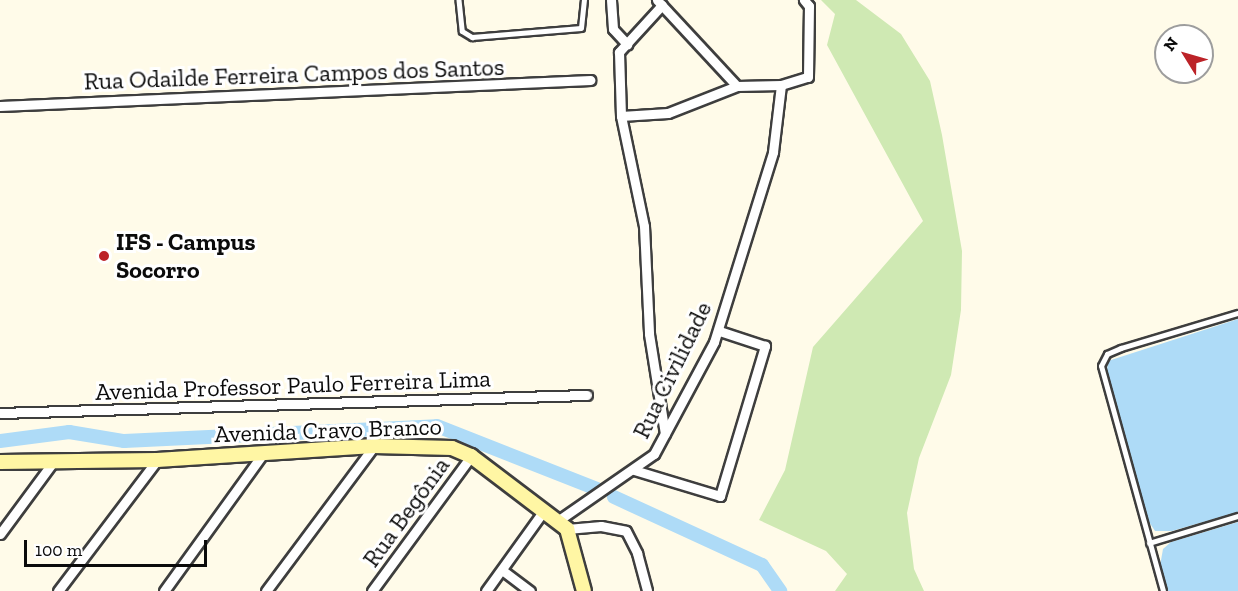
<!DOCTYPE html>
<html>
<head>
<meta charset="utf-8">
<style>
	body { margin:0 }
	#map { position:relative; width:1238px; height:591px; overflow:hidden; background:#fffbe9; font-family:"Zilla Slab",serif }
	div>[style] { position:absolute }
	.green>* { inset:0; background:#cfe9b3 }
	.water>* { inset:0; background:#aedbf7 }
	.canal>* { height:14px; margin:-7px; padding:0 7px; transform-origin:7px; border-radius:7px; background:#aedbf7 }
	.roads { filter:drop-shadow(2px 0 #3e3e3e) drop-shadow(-2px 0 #3e3e3e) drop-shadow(0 2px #3e3e3e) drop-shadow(0 -2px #3e3e3e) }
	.lane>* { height:4.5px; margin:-2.25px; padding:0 2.25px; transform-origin:2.25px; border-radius:2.25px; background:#fff }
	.street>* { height:9px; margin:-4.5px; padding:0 4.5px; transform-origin:4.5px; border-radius:4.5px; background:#fff }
	.secondary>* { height:14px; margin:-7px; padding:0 7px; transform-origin:7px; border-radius:7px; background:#fff6a4 }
	.dots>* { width:16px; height:16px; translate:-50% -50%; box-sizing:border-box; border:3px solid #fff; border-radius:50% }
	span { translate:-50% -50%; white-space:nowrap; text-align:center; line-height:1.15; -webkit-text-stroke:6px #fff; paint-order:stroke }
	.street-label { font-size:24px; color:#0b0b0b }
	.poi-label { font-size:24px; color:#0b0b0b; font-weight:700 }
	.left { translate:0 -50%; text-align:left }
	.north { position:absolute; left:1154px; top:24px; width:60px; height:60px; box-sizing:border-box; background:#fff; border:2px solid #9d9d9d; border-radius:50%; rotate:307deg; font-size:16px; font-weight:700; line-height:24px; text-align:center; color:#0b0b0b }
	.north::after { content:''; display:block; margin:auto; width:21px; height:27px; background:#bc2328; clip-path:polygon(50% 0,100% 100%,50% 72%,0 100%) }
	.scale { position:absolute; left:24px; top:540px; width:183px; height:27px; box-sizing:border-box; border:3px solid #0b0b0b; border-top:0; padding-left:8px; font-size:18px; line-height:21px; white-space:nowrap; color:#0b0b0b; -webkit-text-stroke:4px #fff; paint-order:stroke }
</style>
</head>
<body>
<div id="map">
	<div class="green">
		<div style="clip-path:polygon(821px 0,856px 0,901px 34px,930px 81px,942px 135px,962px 251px,961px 310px,951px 375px,919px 458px,907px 513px,914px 569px,924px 591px,835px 591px,847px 574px,826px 551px,759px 520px,785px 470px,813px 347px,923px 221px,827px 45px,835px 14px)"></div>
	</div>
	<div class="water">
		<div style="clip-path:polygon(1238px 319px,1238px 512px,1172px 531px,1155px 531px,1140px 508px,1106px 379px,1108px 361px)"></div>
		<div style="clip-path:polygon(1238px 522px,1238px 591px,1167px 591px,1160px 566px,1163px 549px,1171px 542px)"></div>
	</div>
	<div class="canal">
		<div style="left:0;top:441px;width:70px;rotate:-7.4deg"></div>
		<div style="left:69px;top:432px;width:56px;rotate:9.3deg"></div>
		<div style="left:124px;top:441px;width:313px;rotate:-2.7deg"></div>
		<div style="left:437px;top:426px;width:172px;rotate:21.5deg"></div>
		<div style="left:614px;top:497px;width:163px;rotate:24.7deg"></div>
		<div style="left:762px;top:565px;width:32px;rotate:55deg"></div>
	</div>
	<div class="roads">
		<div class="lane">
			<div style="left:459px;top:0;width:31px;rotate:84deg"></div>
			<div style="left:462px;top:31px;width:12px;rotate:31deg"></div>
			<div style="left:472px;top:37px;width:109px;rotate:-4.7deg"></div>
			<div style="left:581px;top:28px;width:28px;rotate:-84deg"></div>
			<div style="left:1149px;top:543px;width:93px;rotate:-16.9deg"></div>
			<div style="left:1163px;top:591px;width:233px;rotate:-105.4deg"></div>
			<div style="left:1101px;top:366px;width:13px;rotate:-63deg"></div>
			<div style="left:1107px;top:354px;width:15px;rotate:-23deg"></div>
			<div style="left:1121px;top:348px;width:122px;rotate:-16.7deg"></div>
		</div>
		<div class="street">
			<div style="left:611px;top:0;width:29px;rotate:86deg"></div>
			<div style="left:613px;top:29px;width:21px;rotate:47deg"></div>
			<div style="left:657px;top:0;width:117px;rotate:47.1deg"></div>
			<div style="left:662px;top:5px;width:64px;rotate:132.5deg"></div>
			<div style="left:619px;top:52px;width:64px;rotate:88.2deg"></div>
			<div style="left:621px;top:116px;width:112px;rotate:78.2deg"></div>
			<div style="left:644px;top:226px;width:108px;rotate:87.3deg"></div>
			<div style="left:649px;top:334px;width:101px;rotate:80.9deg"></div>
			<div style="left:0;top:106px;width:591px;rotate:-2.52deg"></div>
			<div style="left:621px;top:116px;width:47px;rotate:-3.7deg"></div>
			<div style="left:668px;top:113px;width:74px;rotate:-21.4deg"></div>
			<div style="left:737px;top:86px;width:44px;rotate:-1.3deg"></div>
			<div style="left:781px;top:85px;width:28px;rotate:-17deg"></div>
			<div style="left:808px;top:77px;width:71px;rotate:-89.2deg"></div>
			<div style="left:809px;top:6px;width:8px;rotate:-130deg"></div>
			<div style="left:0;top:413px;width:587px;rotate:-1.76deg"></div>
			<div style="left:634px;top:470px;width:90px;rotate:16.8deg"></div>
			<div style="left:720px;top:496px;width:157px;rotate:-73.3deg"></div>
			<div style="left:765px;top:346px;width:48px;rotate:-161.9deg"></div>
			<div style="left:556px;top:522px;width:119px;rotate:-34.8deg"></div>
			<div style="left:654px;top:454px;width:127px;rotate:-61.8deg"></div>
			<div style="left:714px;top:342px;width:199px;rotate:-72.7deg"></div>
			<div style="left:773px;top:152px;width:67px;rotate:-83.2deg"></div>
			<div style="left:567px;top:529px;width:34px;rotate:-5deg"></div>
			<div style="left:601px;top:526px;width:25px;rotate:11deg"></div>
			<div style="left:626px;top:531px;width:25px;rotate:63deg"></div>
			<div style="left:637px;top:553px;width:39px;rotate:75deg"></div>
			<div style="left:0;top:534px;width:89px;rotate:-53.6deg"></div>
			<div style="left:502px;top:570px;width:35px;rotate:37deg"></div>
			<div style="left:58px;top:591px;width:164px;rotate:-52.9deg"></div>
			<div style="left:164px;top:591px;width:173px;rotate:-54.2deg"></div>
			<div style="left:266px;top:591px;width:181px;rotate:-53.3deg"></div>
			<div style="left:372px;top:591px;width:167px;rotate:-53.7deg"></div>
			<div style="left:486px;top:591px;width:96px;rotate:-54.3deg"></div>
		</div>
		<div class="secondary">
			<div style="left:0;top:462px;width:157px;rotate:-0.7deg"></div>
			<div style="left:157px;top:460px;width:217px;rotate:-3.7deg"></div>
			<div style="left:374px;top:446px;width:78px;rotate:1.5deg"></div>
			<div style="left:452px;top:448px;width:21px;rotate:23deg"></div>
			<div style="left:471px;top:456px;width:121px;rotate:37.2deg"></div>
			<div style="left:567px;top:529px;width:64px;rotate:74.7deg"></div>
		</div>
	</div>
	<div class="dots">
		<div style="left:104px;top:256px;background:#bc2328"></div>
	</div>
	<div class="street-label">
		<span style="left:294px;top:74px;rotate:-2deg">Rua Odailde Ferreira Campos dos Santos</span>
		<span style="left:672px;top:370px;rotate:-64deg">Rua Civilidade</span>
		<span style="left:293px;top:385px;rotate:-2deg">Avenida Professor Paulo Ferreira Lima</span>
		<span style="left:328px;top:430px;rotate:-2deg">Avenida Cravo Branco</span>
		<span style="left:406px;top:512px;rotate:-54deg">Rua Begônia</span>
	</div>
	<div class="poi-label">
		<span class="left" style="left:116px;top:256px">IFS - Campus<br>Socorro</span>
	</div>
	<div class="north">N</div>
	<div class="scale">100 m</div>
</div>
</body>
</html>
